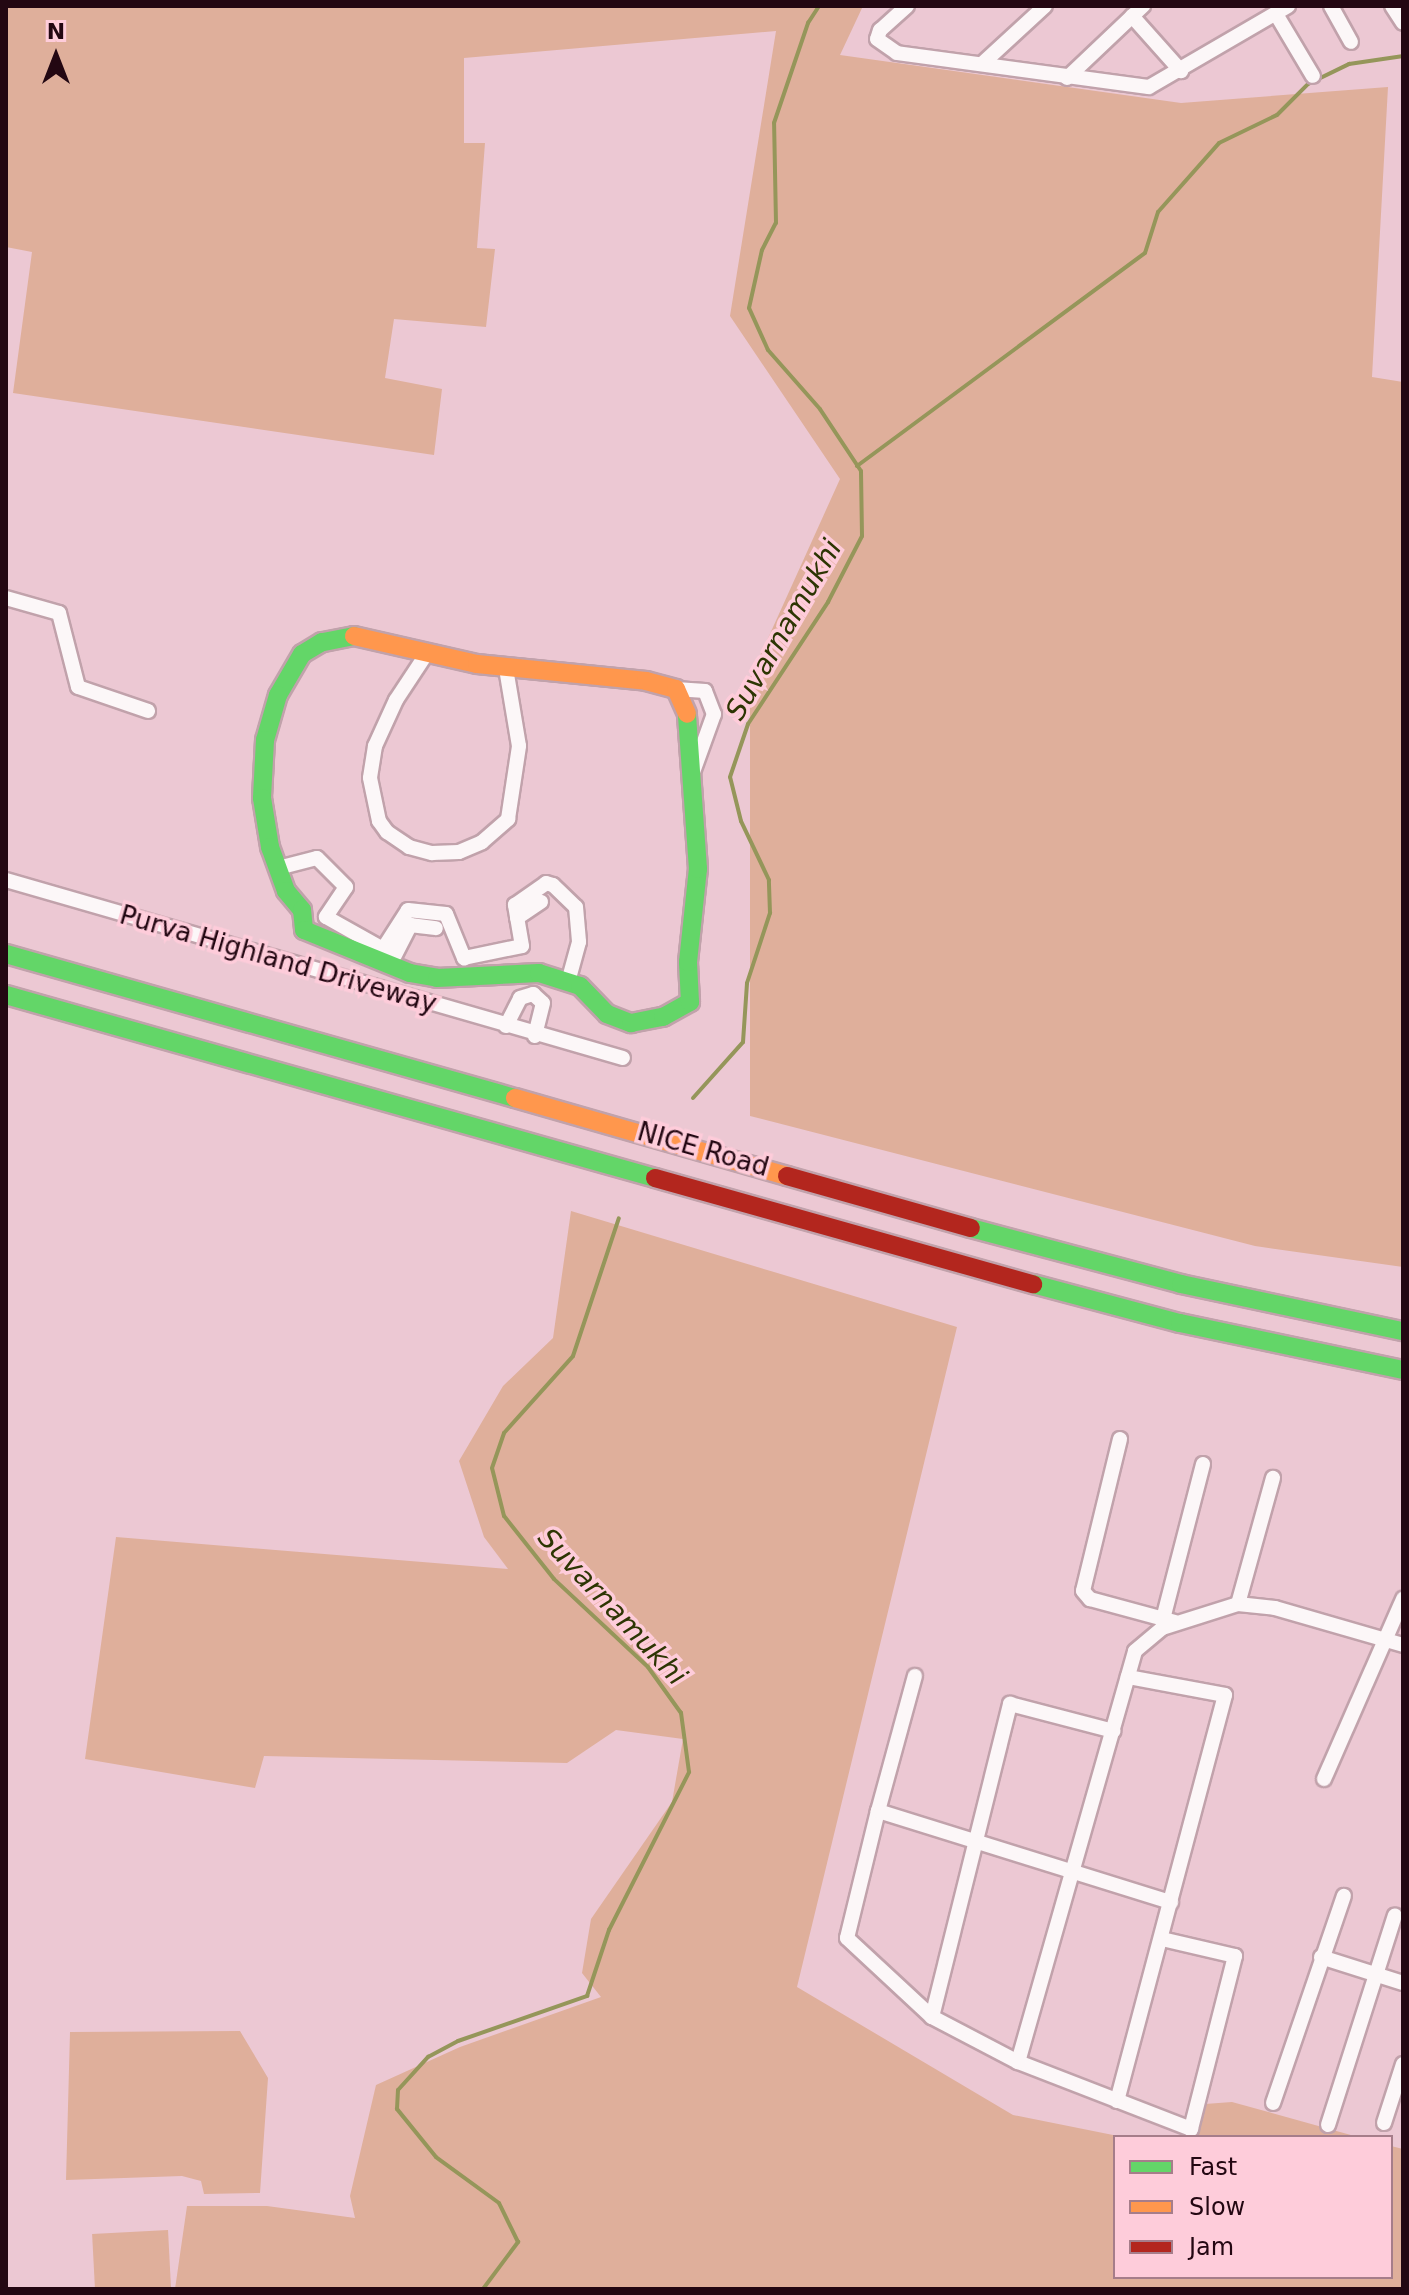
<!DOCTYPE html>
<html>
<head>
<meta charset="utf-8">
<style>
	body { margin:0 }
	#map { position:relative; width:1409px; height:2295px; overflow:hidden; background:#ecc8d3; font-family:"DejaVu Sans",sans-serif }
	div>[style] { position:absolute }
	.green>* { inset:0; background:#dfaf9b; transform-origin:0 0 }
	.stream>* { height:4px; margin:-2px; padding:0 2px; transform-origin:2px; border-radius:2px; background:#95965a }
	.roads { filter:drop-shadow(2px 0 #c1a2ab) drop-shadow(-2px 0 #c1a2ab) drop-shadow(0 2px #c1a2ab) drop-shadow(0 -2px #c1a2ab) }
	.street>* { height:14px; margin:-7px; padding:0 7px; transform-origin:7px; border-radius:7px; background:#fcf7f8 }
	.fast>* { height:18px; margin:-9px; padding:0 9px; transform-origin:9px; border-radius:9px; background:#63d668 }
	.slow>* { height:18px; margin:-9px; padding:0 9px; transform-origin:9px; border-radius:9px; background:#ff974d }
	.jam>* { height:18px; margin:-9px; padding:0 9px; transform-origin:9px; border-radius:9px; background:#b3261e }
	span { translate:-50% -50%; white-space:nowrap; text-align:center; line-height:1.15; -webkit-text-stroke:7px #feccda; paint-order:stroke }
	.street-label { font-size:26px; color:#230712 }
	.water-label { font-size:28px; color:#2d3503; font-style:italic }
	.frame { position:absolute; inset:0; border:8px solid #230712; pointer-events:none }
	.legend { position:absolute; left:1113px; top:2135px; width:280px; height:144px; box-sizing:border-box; background:#feccda; border:2px solid #a67d8a; margin:0; padding:10px 14px; list-style:none; font-size:24px; color:#230712 }
	.legend li { display:flex; align-items:center; gap:16px; height:40px }
	.legend b { width:40px; border:2px solid #a67d8a }
	.north { position:absolute; left:16px; top:16px; width:80px; height:80px; -webkit-text-stroke:6px #feccda; paint-order:stroke; rotate:0deg; font-size:22px; font-weight:700; line-height:32px; text-align:center; color:#230712 }
	.north::after { content:''; display:block; margin:auto; width:28px; height:36px; background:#230712; clip-path:polygon(50% 0,100% 100%,50% 72%,0 100%) }
</style>
</head>
<body>
<div id="map">
	<div class="green">
		<div style="clip-path:polygon(6px 6px,863px 6px,840px 55px,1181px 103px,1388px 87px,1372px 377px,1403px 382px,1403px 1267px,1255px 1246px,750px 1116px,750px 678px,840px 479px,730px 316px,776px 31px,464px 58px,464px 143px,485px 143px,477px 248px,495px 249px,486px 327px,394px 319px,385px 378px,442px 389px,434px 455px,13px 393px,32px 252px,6px 247px)"></div>
		<div style="clip-path:polygon(571px 1211px,957px 1327px,797px 1987px,1013px 2115px,1123px 2137px,1115px 2137px,1115px 2277px,1391px 2277px,1391px 2146px,1403px 2149px,1403px 2289px,175px 2289px,187px 2206px,267px 2206px,355px 2218px,350px 2196px,376px 2085px,460px 2047px,601px 1997px,582px 1973px,591px 1919px,672px 1802px,683px 1739px,616px 1730px,567px 1763px,264px 1756px,255px 1788px,85px 1759px,116px 1537px,508px 1569px,484px 1537px,459px 1461px,503px 1386px,553px 1338px)"></div>
		<div style="clip-path:polygon(240px 2031px,268px 2078px,260px 2193px,204px 2194px,201px 2181px,182px 2176px,66px 2180px,70px 2032px)"></div>
		<div style="clip-path:polygon(1232px 2102px,1358px 2137px,1196px 2137px,1205px 2104px)"></div>
		<div style="left:168px;top:2230px;width:59px;height:76px;rotate:87deg"></div>
	</div>
	<div class="stream">
		<div style="left:857px;top:466px;width:358px;rotate:-36.5deg"></div>
		<div style="left:1145px;top:253px;width:43px;rotate:-72.4deg"></div>
		<div style="left:1158px;top:212px;width:92px;rotate:-48.5deg"></div>
		<div style="left:1219px;top:143px;width:64px;rotate:-25.8deg"></div>
		<div style="left:1277px;top:115px;width:44px;rotate:-45deg"></div>
		<div style="left:1308px;top:84px;width:46px;rotate:-26deg"></div>
		<div style="left:1349px;top:64px;width:55px;rotate:-8.4deg"></div>
		<div style="left:693px;top:1098px;width:75px;rotate:-48.2deg"></div>
		<div style="left:743px;top:1042px;width:59px;rotate:-86.1deg"></div>
		<div style="left:747px;top:983px;width:74px;rotate:-71.8deg"></div>
		<div style="left:770px;top:913px;width:33px;rotate:-92deg"></div>
		<div style="left:769px;top:880px;width:65px;rotate:-115.4deg"></div>
		<div style="left:741px;top:821px;width:45px;rotate:-104deg"></div>
		<div style="left:730px;top:777px;width:56px;rotate:-71.2deg"></div>
		<div style="left:748px;top:724px;width:146px;rotate:-56.7deg"></div>
		<div style="left:828px;top:602px;width:74px;rotate:-62.7deg"></div>
		<div style="left:862px;top:536px;width:65px;rotate:-90.9deg"></div>
		<div style="left:861px;top:471px;width:74px;rotate:-123.5deg"></div>
		<div style="left:820px;top:409px;width:79px;rotate:-131.4deg"></div>
		<div style="left:768px;top:350px;width:46px;rotate:-114.3deg"></div>
		<div style="left:749px;top:308px;width:59px;rotate:-77.4deg"></div>
		<div style="left:762px;top:250px;width:30px;rotate:-63deg"></div>
		<div style="left:776px;top:223px;width:100px;rotate:-91.1deg"></div>
		<div style="left:774px;top:123px;width:106px;rotate:-71.2deg"></div>
		<div style="left:808px;top:23px;width:20px;rotate:-57deg"></div>
		<div style="left:483px;top:2289px;width:59px;rotate:-53.3deg"></div>
		<div style="left:518px;top:2242px;width:43px;rotate:-116deg"></div>
		<div style="left:499px;top:2203px;width:78px;rotate:-143.9deg"></div>
		<div style="left:436px;top:2157px;width:62px;rotate:-129.1deg"></div>
		<div style="left:397px;top:2109px;width:19px;rotate:-87deg"></div>
		<div style="left:398px;top:2090px;width:45px;rotate:-47.7deg"></div>
		<div style="left:428px;top:2057px;width:34px;rotate:-28deg"></div>
		<div style="left:458px;top:2041px;width:137px;rotate:-19.2deg"></div>
		<div style="left:587px;top:1996px;width:70px;rotate:-71.6deg"></div>
		<div style="left:609px;top:1930px;width:177px;rotate:-63.1deg"></div>
		<div style="left:689px;top:1772px;width:60px;rotate:-97.7deg"></div>
		<div style="left:681px;top:1713px;width:57px;rotate:-125.7deg"></div>
		<div style="left:648px;top:1667px;width:129px;rotate:-136.9deg"></div>
		<div style="left:554px;top:1579px;width:80px;rotate:-128.4deg"></div>
		<div style="left:504px;top:1516px;width:49px;rotate:-104deg"></div>
		<div style="left:492px;top:1468px;width:37px;rotate:-71deg"></div>
		<div style="left:504px;top:1433px;width:103px;rotate:-48.1deg"></div>
		<div style="left:573px;top:1356px;width:145px;rotate:-71.6deg"></div>
	</div>
	<div class="roads">
		<div class="street">
			<div style="left:907px;top:6px;width:36px;rotate:138deg"></div>
			<div style="left:880px;top:30px;width:9px;rotate:108deg"></div>
			<div style="left:877px;top:39px;width:24px;rotate:35deg"></div>
			<div style="left:897px;top:53px;width:254px;rotate:7.7deg"></div>
			<div style="left:1149px;top:87px;width:161px;rotate:-30.2deg"></div>
			<div style="left:1331px;top:6px;width:41px;rotate:60.9deg"></div>
			<div style="left:1392px;top:6px;width:20px;rotate:57deg"></div>
			<div style="left:1276px;top:14px;width:72px;rotate:59.2deg"></div>
			<div style="left:1132px;top:16px;width:74px;rotate:48.3deg"></div>
			<div style="left:983px;top:63px;width:84px;rotate:-42.6deg"></div>
			<div style="left:1067px;top:78px;width:105px;rotate:-43.5deg"></div>
			<div style="left:6px;top:598px;width:55px;rotate:15.8deg"></div>
			<div style="left:59px;top:613px;width:76px;rotate:75.6deg"></div>
			<div style="left:78px;top:687px;width:74px;rotate:18.9deg"></div>
			<div style="left:427px;top:653px;width:56px;rotate:123.4deg"></div>
			<div style="left:396px;top:700px;width:51px;rotate:114.5deg"></div>
			<div style="left:375px;top:746px;width:32px;rotate:99deg"></div>
			<div style="left:370px;top:778px;width:44px;rotate:78.2deg"></div>
			<div style="left:379px;top:821px;width:14px;rotate:54deg"></div>
			<div style="left:387px;top:832px;width:27px;rotate:34deg"></div>
			<div style="left:409px;top:847px;width:24px;rotate:15deg"></div>
			<div style="left:432px;top:853px;width:27px;rotate:-2deg"></div>
			<div style="left:459px;top:852px;width:25px;rotate:-23deg"></div>
			<div style="left:482px;top:842px;width:35px;rotate:-41deg"></div>
			<div style="left:508px;top:819px;width:74px;rotate:-81.4deg"></div>
			<div style="left:519px;top:746px;width:79px;rotate:-99.5deg"></div>
			<div style="left:676px;top:689px;width:29px;rotate:4deg"></div>
			<div style="left:705px;top:691px;width:25px;rotate:69deg"></div>
			<div style="left:714px;top:714px;width:62px;rotate:109.9deg"></div>
			<div style="left:278px;top:868px;width:40px;rotate:-14.4deg"></div>
			<div style="left:317px;top:858px;width:41px;rotate:45deg"></div>
			<div style="left:346px;top:887px;width:36px;rotate:124deg"></div>
			<div style="left:326px;top:917px;width:65px;rotate:29.3deg"></div>
			<div style="left:383px;top:949px;width:46px;rotate:-57.3deg"></div>
			<div style="left:408px;top:910px;width:38px;rotate:6deg"></div>
			<div style="left:446px;top:914px;width:48px;rotate:67.8deg"></div>
			<div style="left:464px;top:958px;width:59px;rotate:-11.7deg"></div>
			<div style="left:522px;top:946px;width:42px;rotate:-99.7deg"></div>
			<div style="left:515px;top:905px;width:38px;rotate:-35deg"></div>
			<div style="left:546px;top:883px;width:7px;rotate:16deg"></div>
			<div style="left:553px;top:885px;width:32px;rotate:44deg"></div>
			<div style="left:576px;top:907px;width:35px;rotate:85deg"></div>
			<div style="left:579px;top:942px;width:41px;rotate:105.4deg"></div>
			<div style="left:6px;top:880px;width:642px;rotate:16.09deg"></div>
			<div style="left:517px;top:918px;width:29px;rotate:-34deg"></div>
			<div style="left:383px;top:949px;width:13px;rotate:27deg"></div>
			<div style="left:395px;top:955px;width:34px;rotate:-63deg"></div>
			<div style="left:410px;top:925px;width:26px;rotate:7deg"></div>
			<div style="left:533px;top:994px;width:13px;rotate:42deg"></div>
			<div style="left:543px;top:1003px;width:34px;rotate:104deg"></div>
			<div style="left:506px;top:1026px;width:31px;rotate:-63deg"></div>
			<div style="left:520px;top:998px;width:14px;rotate:-17deg"></div>
			<div style="left:1120px;top:1439px;width:156px;rotate:103.7deg"></div>
			<div style="left:1083px;top:1591px;width:11px;rotate:49deg"></div>
			<div style="left:1090px;top:1599px;width:88px;rotate:15.1deg"></div>
			<div style="left:1238px;top:1604px;width:131px;rotate:-74.5deg"></div>
			<div style="left:1163px;top:1619px;width:160px;rotate:-75.5deg"></div>
			<div style="left:1324px;top:1779px;width:197px;rotate:-66.3deg"></div>
			<div style="left:878px;top:1811px;width:140px;rotate:-74.7deg"></div>
			<div style="left:1162px;top:1939px;width:75px;rotate:13.1deg"></div>
			<div style="left:1235px;top:1956px;width:179px;rotate:104.3deg"></div>
			<div style="left:1191px;top:2129px;width:186px;rotate:-158.8deg"></div>
			<div style="left:1018px;top:2062px;width:97px;rotate:-152.4deg"></div>
			<div style="left:932px;top:2017px;width:116px;rotate:-137.1deg"></div>
			<div style="left:847px;top:1938px;width:131px;rotate:-76.3deg"></div>
			<div style="left:878px;top:1811px;width:307px;rotate:17.3deg"></div>
			<div style="left:1321px;top:1957px;width:86px;rotate:17.6deg"></div>
			<div style="left:932px;top:2017px;width:323px;rotate:-76deg"></div>
			<div style="left:1010px;top:1704px;width:107px;rotate:14.6deg"></div>
			<div style="left:1018px;top:2062px;width:427px;rotate:-74.1deg"></div>
			<div style="left:1135px;top:1651px;width:35px;rotate:-40deg"></div>
			<div style="left:1162px;top:1628px;width:80px;rotate:-17.5deg"></div>
			<div style="left:1238px;top:1604px;width:37px;rotate:6deg"></div>
			<div style="left:1275px;top:1608px;width:133px;rotate:16.1deg"></div>
			<div style="left:1117px;top:2101px;width:420px;rotate:-75.1deg"></div>
			<div style="left:1225px;top:1695px;width:99px;rotate:-169.5deg"></div>
			<div style="left:1273px;top:2103px;width:219px;rotate:-71.1deg"></div>
			<div style="left:1384px;top:2123px;width:62px;rotate:-72.1deg"></div>
			<div style="left:1328px;top:2125px;width:220px;rotate:-72.3deg"></div>
		</div>
		<div class="fast">
			<div style="left:354px;top:636px;width:33px;rotate:169deg"></div>
			<div style="left:322px;top:642px;width:23px;rotate:149deg"></div>
			<div style="left:302px;top:654px;width:48px;rotate:120.3deg"></div>
			<div style="left:278px;top:695px;width:47px;rotate:106.1deg"></div>
			<div style="left:265px;top:740px;width:58px;rotate:93deg"></div>
			<div style="left:262px;top:798px;width:50px;rotate:80.7deg"></div>
			<div style="left:270px;top:847px;width:47px;rotate:70deg"></div>
			<div style="left:286px;top:891px;width:25px;rotate:50deg"></div>
			<div style="left:302px;top:910px;width:20px;rotate:84deg"></div>
			<div style="left:304px;top:930px;width:114px;rotate:22.1deg"></div>
			<div style="left:410px;top:973px;width:27px;rotate:10deg"></div>
			<div style="left:437px;top:978px;width:102px;rotate:-2.8deg"></div>
			<div style="left:539px;top:973px;width:43px;rotate:17.6deg"></div>
			<div style="left:580px;top:986px;width:39px;rotate:46deg"></div>
			<div style="left:607px;top:1014px;width:26px;rotate:21deg"></div>
			<div style="left:631px;top:1023px;width:33px;rotate:-11deg"></div>
			<div style="left:663px;top:1017px;width:31px;rotate:-29deg"></div>
			<div style="left:690px;top:1002px;width:40px;rotate:-92.9deg"></div>
			<div style="left:688px;top:962px;width:94px;rotate:-83.9deg"></div>
			<div style="left:698px;top:869px;width:155px;rotate:-94.1deg"></div>
			<div style="left:6px;top:954px;width:529px;rotate:15.8deg"></div>
			<div style="left:6px;top:995px;width:674px;rotate:15.75deg"></div>
			<div style="left:971px;top:1228px;width:217px;rotate:14.9deg"></div>
			<div style="left:1181px;top:1284px;width:227px;rotate:12deg"></div>
			<div style="left:1033px;top:1284px;width:152px;rotate:14.9deg"></div>
			<div style="left:1180px;top:1323px;width:228px;rotate:11.9deg"></div>
		</div>
		<div class="slow">
			<div style="left:354px;top:636px;width:126px;rotate:12.8deg"></div>
			<div style="left:477px;top:664px;width:170px;rotate:5.7deg"></div>
			<div style="left:646px;top:681px;width:31px;rotate:15deg"></div>
			<div style="left:676px;top:689px;width:27px;rotate:66deg"></div>
			<div style="left:515px;top:1098px;width:283px;rotate:16deg"></div>
		</div>
		<div class="jam">
			<div style="left:787px;top:1176px;width:191px;rotate:15.8deg"></div>
			<div style="left:655px;top:1178px;width:393px;rotate:15.7deg"></div>
		</div>
	</div>
	<div class="street-label">
		<span style="left:278px;top:960px;rotate:16deg">Purva Highland Driveway</span>
		<span style="left:703px;top:1150px;rotate:16deg">NICE Road</span>
	</div>
	<div class="water-label">
		<span style="left:784px;top:630px;rotate:-60deg">Suvarnamukhi</span>
		<span style="left:612px;top:1607px;rotate:47deg">Suvarnamukhi</span>
	</div>
	<div class="frame"></div>
	<ul class="legend">
	<li><b style="height:10px;background:#63d668"></b>Fast</li>
	<li><b style="height:10px;background:#ff974d"></b>Slow</li>
	<li><b style="height:10px;background:#b3261e"></b>Jam</li>
	</ul>
	<div class="north">N</div>
</div>
</body>
</html>
